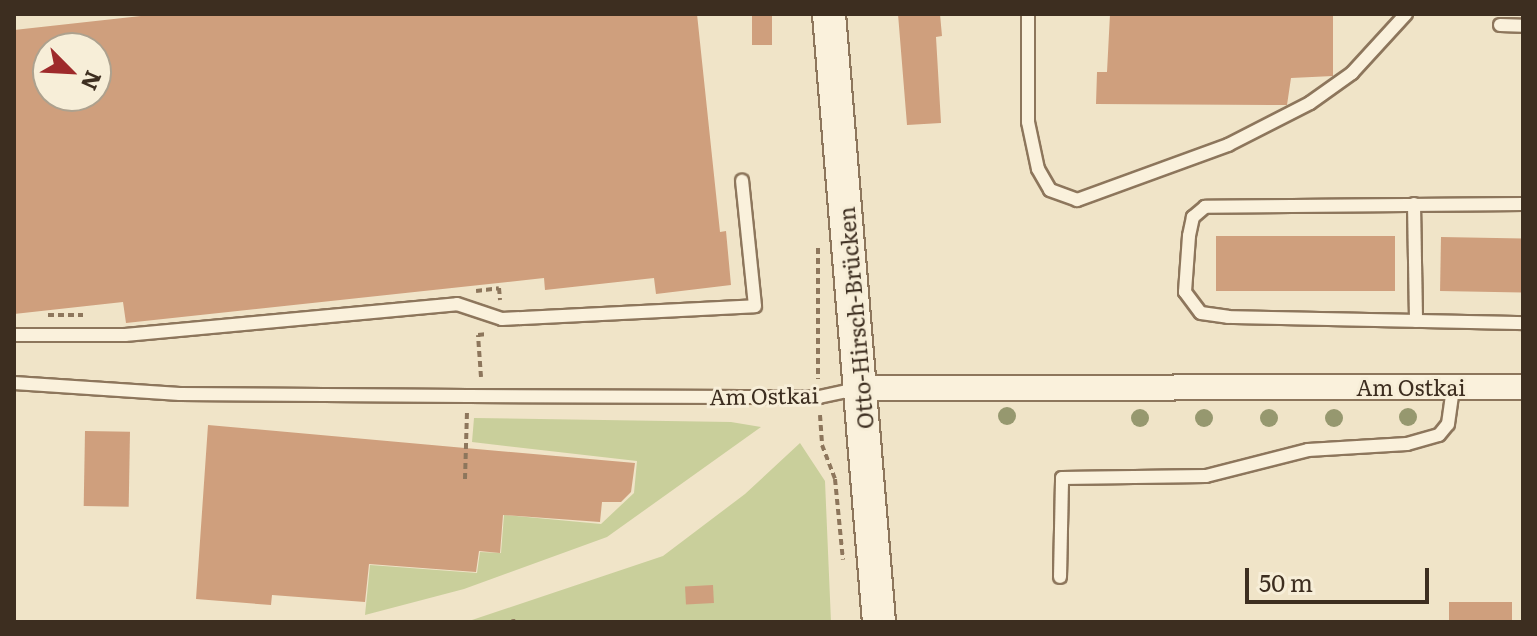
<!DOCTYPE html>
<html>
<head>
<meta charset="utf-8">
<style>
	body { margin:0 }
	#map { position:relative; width:1537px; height:636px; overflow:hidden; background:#f0e4c8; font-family:Literata,serif }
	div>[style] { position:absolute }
	.green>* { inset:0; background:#c9cf9b }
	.building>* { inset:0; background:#cf9f7d; transform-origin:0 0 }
	.path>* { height:4px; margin-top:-2px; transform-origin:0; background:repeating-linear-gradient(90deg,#8d765c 0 6px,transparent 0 10px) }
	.roads { filter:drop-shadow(2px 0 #8d765c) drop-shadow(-2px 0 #8d765c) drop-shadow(0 2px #8d765c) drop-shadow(0 -2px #8d765c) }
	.lane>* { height:12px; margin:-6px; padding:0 6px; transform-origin:6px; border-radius:6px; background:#faf1dc }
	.street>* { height:24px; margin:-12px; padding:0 12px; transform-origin:12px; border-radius:12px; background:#faf1dc }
	.secondary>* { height:32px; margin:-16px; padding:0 16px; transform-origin:16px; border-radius:16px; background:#faf1dc }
	.trees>* { width:18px; height:18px; margin:-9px; border-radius:50%; background:#96986f }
	span { translate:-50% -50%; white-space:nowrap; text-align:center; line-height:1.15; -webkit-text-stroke:6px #f7eed8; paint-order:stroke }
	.street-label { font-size:22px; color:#3d2e20 }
	.frame { position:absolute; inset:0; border:16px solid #3d2e20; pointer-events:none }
	.north { position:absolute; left:32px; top:32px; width:80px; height:80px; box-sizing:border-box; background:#f7eed8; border:2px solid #ada18e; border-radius:50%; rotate:114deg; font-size:22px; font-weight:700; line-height:32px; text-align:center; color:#3d2e20 }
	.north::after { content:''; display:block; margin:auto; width:28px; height:36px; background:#9e2a2b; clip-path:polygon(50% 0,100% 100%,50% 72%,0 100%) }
	.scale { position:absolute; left:1245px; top:568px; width:184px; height:36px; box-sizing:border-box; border:4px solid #3d2e20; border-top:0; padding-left:10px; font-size:24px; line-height:28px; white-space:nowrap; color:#3d2e20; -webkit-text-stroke:6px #f7eed8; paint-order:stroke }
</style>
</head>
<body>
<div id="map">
	<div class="green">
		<div style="clip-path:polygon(474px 418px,731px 422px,761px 427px,607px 537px,464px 589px,365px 615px,370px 565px,477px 573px,480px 552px,501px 553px,504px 515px,601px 524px,634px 493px,637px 461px,472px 442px)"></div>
		<div style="clip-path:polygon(800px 443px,825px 481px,831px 622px,466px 622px,663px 556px,745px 494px)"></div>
	</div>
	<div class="building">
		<div style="clip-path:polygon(evenodd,159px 14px,697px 14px,720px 232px,726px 231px,731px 285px,656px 294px,654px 278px,545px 290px,544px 278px,126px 323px,123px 302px,14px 314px,14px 30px,159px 14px,48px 48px,96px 48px,96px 96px,48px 96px,48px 48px)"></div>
		<div style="left:752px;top:14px;width:20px;height:31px"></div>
		<div style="clip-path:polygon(898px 14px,940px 14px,942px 36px,936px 37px,941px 123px,907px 125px)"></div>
		<div style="clip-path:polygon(1110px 14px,1333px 14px,1333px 76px,1291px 78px,1287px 105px,1096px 104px,1097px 72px,1107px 72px)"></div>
		<div style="left:1216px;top:236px;width:179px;height:55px"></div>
		<div style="left:1441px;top:237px;width:82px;height:54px;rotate:1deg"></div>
		<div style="clip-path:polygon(208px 425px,465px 448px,635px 463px,631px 492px,621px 502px,602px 502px,600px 522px,503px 515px,500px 553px,479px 551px,476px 572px,369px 564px,365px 602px,272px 595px,271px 605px,196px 599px)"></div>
		<div style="left:85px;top:431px;width:45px;height:75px;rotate:1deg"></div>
		<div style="left:713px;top:585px;width:18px;height:28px;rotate:87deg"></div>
		<div style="left:1449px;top:602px;width:63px;height:20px"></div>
	</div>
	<div class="path">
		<div style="left:818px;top:248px;width:131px;rotate:90deg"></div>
		<div style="left:476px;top:291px;width:23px;rotate:-7deg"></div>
		<div style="left:499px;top:288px;width:12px;rotate:85deg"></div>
		<div style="left:48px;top:315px;width:35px"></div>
		<div style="left:481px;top:377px;width:42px;rotate:-94.1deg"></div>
		<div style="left:478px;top:335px;width:9px;rotate:-6deg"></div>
		<div style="left:820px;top:415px;width:30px;rotate:86deg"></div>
		<div style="left:822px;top:445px;width:36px;rotate:69deg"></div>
		<div style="left:835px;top:479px;width:81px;rotate:84.4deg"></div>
		<div style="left:465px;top:479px;width:67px;rotate:-88.3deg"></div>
		<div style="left:513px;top:619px;width:3px;rotate:72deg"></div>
	</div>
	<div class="roads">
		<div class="lane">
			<div style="left:1028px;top:14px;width:108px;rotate:90deg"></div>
			<div style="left:1028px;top:122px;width:48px;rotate:78deg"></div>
			<div style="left:1038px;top:169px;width:24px;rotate:60deg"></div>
			<div style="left:1050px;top:190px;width:29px;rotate:20deg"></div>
			<div style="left:1077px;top:200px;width:161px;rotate:-20deg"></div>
			<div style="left:1228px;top:145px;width:92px;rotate:-27.1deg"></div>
			<div style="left:1310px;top:103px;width:52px;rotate:-35.5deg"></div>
			<div style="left:1352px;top:73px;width:80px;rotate:-47.5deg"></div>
			<div style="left:1500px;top:25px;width:23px;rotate:2deg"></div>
			<div style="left:1414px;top:204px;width:117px;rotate:89deg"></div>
			<div style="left:1523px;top:204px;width:318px;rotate:179.5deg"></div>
			<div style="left:1205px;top:207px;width:16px;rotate:140deg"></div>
			<div style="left:1193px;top:217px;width:19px;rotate:102deg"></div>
			<div style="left:1189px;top:236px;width:56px;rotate:94.1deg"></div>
			<div style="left:1185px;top:292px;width:26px;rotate:53deg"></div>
			<div style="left:1201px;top:313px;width:27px;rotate:8deg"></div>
			<div style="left:1228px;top:317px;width:295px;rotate:1.2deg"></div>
			<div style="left:14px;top:335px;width:111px"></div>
			<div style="left:125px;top:335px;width:333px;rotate:-5.3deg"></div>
			<div style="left:457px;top:304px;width:47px;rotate:18.4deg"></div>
			<div style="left:502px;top:319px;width:253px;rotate:-2.9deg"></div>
			<div style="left:755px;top:306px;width:126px;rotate:-95.9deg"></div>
			<div style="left:14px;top:383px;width:166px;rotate:3.8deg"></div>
			<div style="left:180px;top:394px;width:288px;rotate:0.4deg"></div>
			<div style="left:468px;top:396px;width:351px;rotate:0.2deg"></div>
			<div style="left:819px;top:397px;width:40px;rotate:-12deg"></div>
			<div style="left:1060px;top:577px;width:99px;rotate:-88.8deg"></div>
			<div style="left:1062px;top:478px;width:144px;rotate:-0.8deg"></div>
			<div style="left:1206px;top:476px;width:105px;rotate:-14.3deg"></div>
			<div style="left:1308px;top:450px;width:99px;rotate:-3.5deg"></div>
			<div style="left:1407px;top:444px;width:33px;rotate:-16deg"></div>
			<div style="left:1439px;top:435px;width:14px;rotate:-51deg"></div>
			<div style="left:1448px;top:424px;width:37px;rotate:-82deg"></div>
		</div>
		<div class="street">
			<div style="left:862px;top:388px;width:661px;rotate:-0.09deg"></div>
		</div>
		<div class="secondary">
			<div style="left:829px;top:14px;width:610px;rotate:85.3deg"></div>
		</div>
	</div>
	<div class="trees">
		<div style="left:1007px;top:416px"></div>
		<div style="left:1408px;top:417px"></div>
		<div style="left:1140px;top:418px"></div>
		<div style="left:1204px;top:418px"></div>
		<div style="left:1269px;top:418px"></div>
		<div style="left:1334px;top:418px"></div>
	</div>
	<div class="street-label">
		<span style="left:855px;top:318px;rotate:-95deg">Otto-Hirsch-Brücken</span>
		<span style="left:1411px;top:387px">Am Ostkai</span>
		<span style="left:764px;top:395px;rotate:-1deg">Am Ostkai</span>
	</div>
	<div class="frame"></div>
	<div class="north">N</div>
	<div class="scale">50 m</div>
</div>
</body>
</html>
